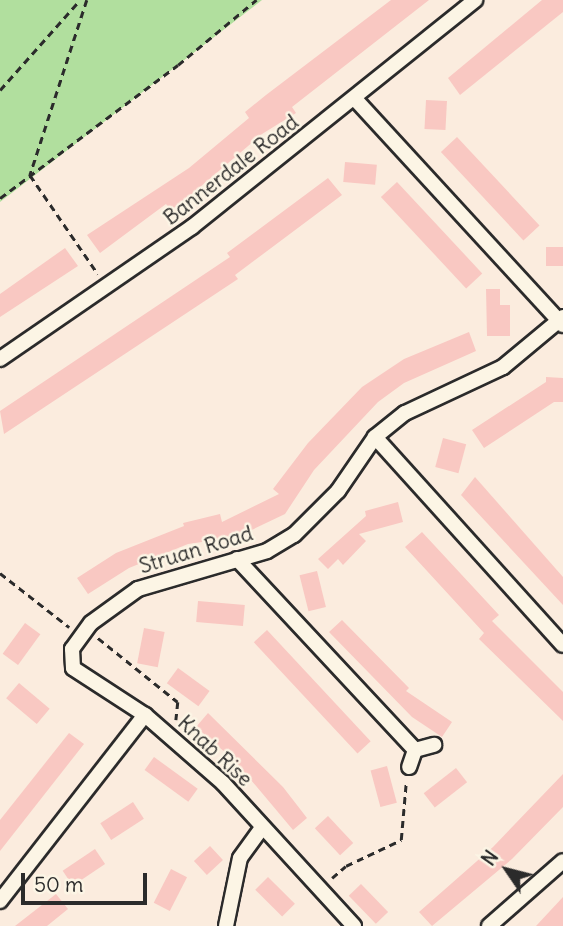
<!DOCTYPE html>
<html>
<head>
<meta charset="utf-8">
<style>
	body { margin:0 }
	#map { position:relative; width:563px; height:926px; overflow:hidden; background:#fbecde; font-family:Delius,sans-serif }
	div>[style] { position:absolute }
	.green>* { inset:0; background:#b1df9e }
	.building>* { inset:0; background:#f9c8c2; transform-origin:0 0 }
	.path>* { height:2.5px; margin-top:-1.25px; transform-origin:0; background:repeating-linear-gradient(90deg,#2b2b2b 0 7px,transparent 0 12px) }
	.roads { filter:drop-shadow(2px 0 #2b2b2b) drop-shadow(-2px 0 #2b2b2b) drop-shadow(0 2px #2b2b2b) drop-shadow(0 -2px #2b2b2b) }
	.street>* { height:14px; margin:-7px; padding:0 7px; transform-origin:7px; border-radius:7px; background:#fcf5e5 }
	span { translate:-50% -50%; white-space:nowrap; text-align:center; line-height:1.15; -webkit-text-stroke:5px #fcf5e5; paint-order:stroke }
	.street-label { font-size:21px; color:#2b2b2b }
	.north { position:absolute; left:472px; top:835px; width:70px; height:70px; -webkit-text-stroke:5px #fcf5e5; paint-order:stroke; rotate:305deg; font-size:19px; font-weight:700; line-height:28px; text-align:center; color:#2b2b2b }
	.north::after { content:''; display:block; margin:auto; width:24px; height:32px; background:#2b2b2b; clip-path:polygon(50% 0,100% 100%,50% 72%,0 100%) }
	.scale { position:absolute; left:21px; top:873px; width:126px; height:32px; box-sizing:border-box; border:4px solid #2b2b2b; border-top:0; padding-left:9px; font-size:21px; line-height:24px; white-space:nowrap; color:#2b2b2b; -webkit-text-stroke:5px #fcf5e5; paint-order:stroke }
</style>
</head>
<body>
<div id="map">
	<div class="green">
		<div style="clip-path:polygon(0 0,262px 0,0 202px)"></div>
	</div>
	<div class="building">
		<div style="clip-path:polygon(391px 0,429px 0,292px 107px,296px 113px,262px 134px,193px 193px,171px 210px,166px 204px,100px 253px,87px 235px,189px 168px,249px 118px,245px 112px,266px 95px)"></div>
		<div style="clip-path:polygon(542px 0,563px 0,563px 12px,460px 95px,448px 78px)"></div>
		<div style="left:426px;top:100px;width:21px;height:29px;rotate:3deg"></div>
		<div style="left:457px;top:137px;width:121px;height:22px;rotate:47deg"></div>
		<div style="left:345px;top:162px;width:32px;height:20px;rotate:5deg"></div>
		<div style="clip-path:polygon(328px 178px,342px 195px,235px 275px,238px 279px,4px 434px,0 411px,230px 257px,227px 253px)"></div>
		<div style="left:397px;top:182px;width:125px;height:22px;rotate:47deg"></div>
		<div style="left:563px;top:247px;width:19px;height:17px;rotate:90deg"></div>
		<div style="clip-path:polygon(65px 248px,78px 266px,0 317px,0 294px)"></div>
		<div style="clip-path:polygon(486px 289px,500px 289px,500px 305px,510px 305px,510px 336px,487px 336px)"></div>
		<div style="clip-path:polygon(469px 332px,476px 351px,404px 383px,378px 402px,314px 470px,285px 514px,237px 537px,188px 544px,129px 568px,88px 594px,77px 578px,116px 553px,184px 526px,183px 523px,220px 514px,222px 522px,279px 494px,273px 489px,308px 443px,362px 387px,404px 359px)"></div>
		<div style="clip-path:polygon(546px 377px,563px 378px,563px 402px,554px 402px,484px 448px,472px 430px,546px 382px)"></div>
		<div style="left:443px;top:438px;width:24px;height:30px;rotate:15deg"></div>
		<div style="clip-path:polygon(475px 477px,563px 577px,563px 605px,461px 495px)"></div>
		<div style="clip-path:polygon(398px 502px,403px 522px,359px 534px,366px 541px,343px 565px,338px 559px,328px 569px,318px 559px,366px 516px,365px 511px)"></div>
		<div style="clip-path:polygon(422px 532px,499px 615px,492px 621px,563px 692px,563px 721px,479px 639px,484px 633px,405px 547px)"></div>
		<div style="left:317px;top:571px;width:37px;height:18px;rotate:76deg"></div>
		<div style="left:198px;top:601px;width:47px;height:21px;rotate:5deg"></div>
		<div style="clip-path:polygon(342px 620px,409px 688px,406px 691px,452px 722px,442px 737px,412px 717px,329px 632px)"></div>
		<div style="left:25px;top:623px;width:19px;height:38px;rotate:36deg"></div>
		<div style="left:144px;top:628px;width:21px;height:36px;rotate:11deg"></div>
		<div style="left:267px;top:630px;width:152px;height:18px;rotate:47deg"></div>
		<div style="left:178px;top:668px;width:39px;height:19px;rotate:36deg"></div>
		<div style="left:19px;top:683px;width:40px;height:20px;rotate:40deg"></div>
		<div style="clip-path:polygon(208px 713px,283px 787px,307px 818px,293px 830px,235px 761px,196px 727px)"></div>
		<div style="clip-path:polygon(69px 733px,84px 744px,0 851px,0 820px)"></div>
		<div style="left:154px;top:757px;width:54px;height:16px;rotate:36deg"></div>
		<div style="left:387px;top:766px;width:38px;height:17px;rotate:75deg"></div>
		<div style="left:456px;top:768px;width:18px;height:41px;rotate:52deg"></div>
		<div style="clip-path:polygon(563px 774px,563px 807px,512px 859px,432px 926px,419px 912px,493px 847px)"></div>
		<div style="left:133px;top:802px;width:20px;height:39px;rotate:57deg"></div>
		<div style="left:328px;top:816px;width:37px;height:18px;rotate:47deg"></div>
		<div style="left:210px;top:846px;width:19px;height:22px;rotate:47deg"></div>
		<div style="left:95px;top:849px;width:18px;height:39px;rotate:56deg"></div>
		<div style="left:171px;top:869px;width:18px;height:38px;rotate:27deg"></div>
		<div style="left:268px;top:877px;width:38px;height:18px;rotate:45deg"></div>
		<div style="left:361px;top:884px;width:39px;height:17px;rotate:46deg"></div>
		<div style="clip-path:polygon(56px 894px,68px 909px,47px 926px,15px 926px)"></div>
		<div style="clip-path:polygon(563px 897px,563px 926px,536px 926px)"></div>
	</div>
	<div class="path">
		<div style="left:87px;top:0;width:184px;rotate:108deg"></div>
		<div style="left:30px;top:175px;width:120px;rotate:55.5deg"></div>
		<div style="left:0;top:90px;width:120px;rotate:-48.4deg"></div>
		<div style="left:0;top:198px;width:222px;rotate:-36.8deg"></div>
		<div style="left:178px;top:65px;width:102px;rotate:-39.8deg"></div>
		<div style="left:0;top:573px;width:88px;rotate:38deg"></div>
		<div style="left:98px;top:638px;width:102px;rotate:38.7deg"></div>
		<div style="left:178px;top:702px;width:18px;rotate:96deg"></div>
		<div style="left:332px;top:878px;width:18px;rotate:-41deg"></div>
		<div style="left:346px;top:866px;width:61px;rotate:-25.3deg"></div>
		<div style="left:401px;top:840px;width:57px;rotate:-85deg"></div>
	</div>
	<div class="roads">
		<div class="street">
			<div style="left:355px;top:99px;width:307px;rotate:47.4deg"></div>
			<div style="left:0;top:359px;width:233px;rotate:-34.5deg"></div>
			<div style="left:192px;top:227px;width:363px;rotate:-38.7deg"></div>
			<div style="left:375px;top:437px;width:280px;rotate:47.9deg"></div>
			<div style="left:237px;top:559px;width:261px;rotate:47deg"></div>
			<div style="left:415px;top:750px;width:18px;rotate:109deg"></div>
			<div style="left:415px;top:750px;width:20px;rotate:-15deg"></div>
			<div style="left:0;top:901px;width:236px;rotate:-52.1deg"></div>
			<div style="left:226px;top:926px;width:69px;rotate:-78.4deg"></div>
			<div style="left:240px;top:858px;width:36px;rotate:-54deg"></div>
			<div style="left:354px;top:926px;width:194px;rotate:-132.5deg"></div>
			<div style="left:223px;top:783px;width:103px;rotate:-138.9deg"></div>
			<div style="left:145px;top:715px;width:86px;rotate:-146.9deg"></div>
			<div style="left:73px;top:668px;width:19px;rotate:-93deg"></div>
			<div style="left:72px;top:649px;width:32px;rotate:-54deg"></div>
			<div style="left:91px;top:623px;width:58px;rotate:-35.9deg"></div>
			<div style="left:138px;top:589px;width:134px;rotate:-16.4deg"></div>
			<div style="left:267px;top:551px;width:31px;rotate:-31deg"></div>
			<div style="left:294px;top:535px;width:62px;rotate:-45deg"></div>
			<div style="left:338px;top:491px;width:65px;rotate:-55.6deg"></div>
			<div style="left:375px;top:437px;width:38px;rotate:-39deg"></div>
			<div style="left:405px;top:413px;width:108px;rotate:-25.1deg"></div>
			<div style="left:503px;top:367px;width:78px;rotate:-39.8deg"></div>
			<div style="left:489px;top:926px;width:98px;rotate:-41.3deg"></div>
		</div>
	</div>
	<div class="street-label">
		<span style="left:231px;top:170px;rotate:-38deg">Bannerdale Road</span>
		<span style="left:196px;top:550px;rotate:-17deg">Struan Road</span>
		<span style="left:215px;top:751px;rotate:43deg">Knab Rise</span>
	</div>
	<div class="north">N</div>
	<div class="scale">50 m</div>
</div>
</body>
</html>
